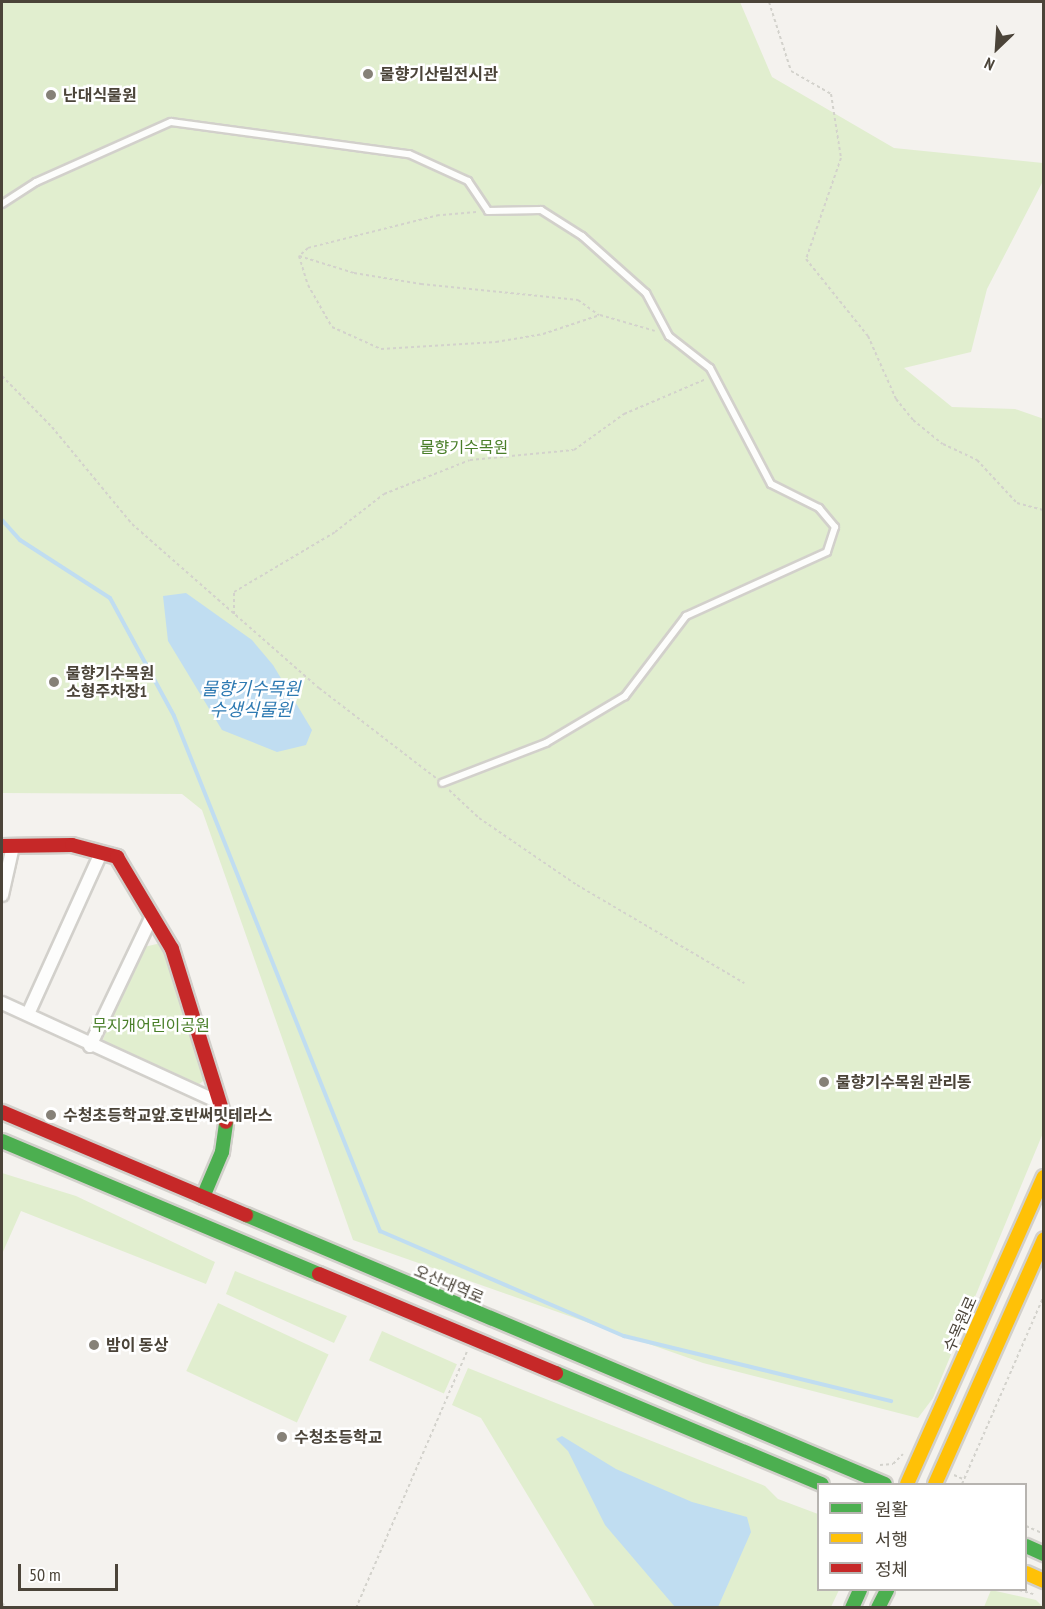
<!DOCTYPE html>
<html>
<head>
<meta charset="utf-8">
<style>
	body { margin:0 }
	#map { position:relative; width:1045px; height:1609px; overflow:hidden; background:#f4f2ee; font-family:"PT Sans Narrow","Noto Sans KR",sans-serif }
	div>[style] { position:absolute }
	.green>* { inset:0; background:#e1eecf; transform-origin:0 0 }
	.water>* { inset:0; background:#c0ddf1 }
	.stream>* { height:4px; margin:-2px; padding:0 2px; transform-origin:2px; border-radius:2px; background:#c0ddf1 }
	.path>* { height:2px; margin-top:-1px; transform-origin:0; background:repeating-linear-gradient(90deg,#d3d2cc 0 3px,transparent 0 6px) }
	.roads { filter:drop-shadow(2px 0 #d2d0cb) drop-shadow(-2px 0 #d2d0cb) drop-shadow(0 2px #d2d0cb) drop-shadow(0 -2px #d2d0cb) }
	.lane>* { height:6px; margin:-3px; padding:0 3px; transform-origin:3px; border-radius:3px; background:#fdfdfc }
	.street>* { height:12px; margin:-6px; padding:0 6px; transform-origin:6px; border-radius:6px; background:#fdfdfc }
	.fast>* { height:14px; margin:-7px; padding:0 7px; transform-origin:7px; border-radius:7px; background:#4caf50 }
	.slow>* { height:14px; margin:-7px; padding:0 7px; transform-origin:7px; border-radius:7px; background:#ffc107 }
	.jam>* { height:14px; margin:-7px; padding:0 7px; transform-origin:7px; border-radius:7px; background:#c62828 }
	.dots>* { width:16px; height:16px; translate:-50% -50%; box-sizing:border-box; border:3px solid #fff; border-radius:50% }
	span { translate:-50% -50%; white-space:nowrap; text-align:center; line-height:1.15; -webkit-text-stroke:5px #fff; paint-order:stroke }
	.poi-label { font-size:16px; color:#4b4439; font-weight:700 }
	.left { translate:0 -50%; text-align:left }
	.park-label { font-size:16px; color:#4a7f2a }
	.street-label { font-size:16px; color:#4b4439 }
	.water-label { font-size:18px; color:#2e7ab2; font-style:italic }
	.frame { position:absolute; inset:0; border:3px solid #4b4439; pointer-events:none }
	.legend { position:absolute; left:817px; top:1483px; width:210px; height:108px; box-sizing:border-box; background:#fff; border:2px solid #b7b4b0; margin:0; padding:8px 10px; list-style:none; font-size:18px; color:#4b4439 }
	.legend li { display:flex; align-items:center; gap:12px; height:30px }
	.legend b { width:30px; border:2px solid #b7b4b0 }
	.north { position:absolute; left:967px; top:18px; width:60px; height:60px; -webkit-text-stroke:4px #fff; paint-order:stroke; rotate:205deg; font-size:16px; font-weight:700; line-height:24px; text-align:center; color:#4b4439 }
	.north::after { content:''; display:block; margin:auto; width:21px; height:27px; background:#4b4439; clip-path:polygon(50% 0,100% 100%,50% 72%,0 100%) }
	.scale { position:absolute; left:18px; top:1564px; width:100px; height:27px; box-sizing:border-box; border:3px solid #4b4439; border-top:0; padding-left:8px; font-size:18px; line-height:21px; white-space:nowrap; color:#4b4439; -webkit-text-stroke:4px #fff; paint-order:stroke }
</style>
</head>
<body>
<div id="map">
	<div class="green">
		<div style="clip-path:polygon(2px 2px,740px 2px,772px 77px,894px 148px,1043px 163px,1043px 181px,987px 289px,971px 352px,904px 368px,952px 407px,1015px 409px,1044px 419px,1043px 1133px,933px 1398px,918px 1418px,703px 1363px,353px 1240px,202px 810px,182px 794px,2px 793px)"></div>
		<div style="clip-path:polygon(161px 943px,211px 1075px,194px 1088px,106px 1048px,103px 1039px,144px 947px)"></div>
		<div style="clip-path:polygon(2px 1173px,76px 1196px,215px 1262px,206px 1284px,21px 1211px,2px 1254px)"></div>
		<div style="clip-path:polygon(235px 1271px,347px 1316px,334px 1343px,226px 1294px)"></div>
		<div style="left:218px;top:1303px;width:122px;height:75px;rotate:25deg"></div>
		<div style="left:382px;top:1331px;width:82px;height:32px;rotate:24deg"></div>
		<div style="clip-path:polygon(468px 1368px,765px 1486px,778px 1499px,818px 1514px,818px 1590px,839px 1590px,831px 1607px,595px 1607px,481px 1418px,452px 1405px)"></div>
		<div style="clip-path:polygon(991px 1590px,1036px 1600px,1043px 1607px,984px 1607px)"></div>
	</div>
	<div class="water">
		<div style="clip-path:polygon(186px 593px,252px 640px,273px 665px,312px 730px,306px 745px,277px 752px,222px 730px,168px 641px,163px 596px)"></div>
		<div style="clip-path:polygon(562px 1436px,616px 1469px,692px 1502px,747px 1517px,751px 1532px,718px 1607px,675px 1607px,605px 1525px,568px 1451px,556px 1439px)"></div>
	</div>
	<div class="stream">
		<div style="left:2px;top:520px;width:27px;rotate:48deg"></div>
		<div style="left:20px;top:540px;width:107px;rotate:32.8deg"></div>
		<div style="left:110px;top:598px;width:134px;rotate:61.5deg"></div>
		<div style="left:174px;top:716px;width:555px;rotate:68.2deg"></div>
		<div style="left:380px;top:1231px;width:266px;rotate:23.3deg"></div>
		<div style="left:624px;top:1336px;width:275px;rotate:13.7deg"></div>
	</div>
	<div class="path">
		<div style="left:769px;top:2px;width:72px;rotate:72.3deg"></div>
		<div style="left:791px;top:71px;width:46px;rotate:29.9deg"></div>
		<div style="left:831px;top:94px;width:65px;rotate:81.1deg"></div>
		<div style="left:841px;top:158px;width:107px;rotate:109.1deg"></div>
		<div style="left:806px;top:259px;width:99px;rotate:51.2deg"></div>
		<div style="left:868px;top:336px;width:69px;rotate:66deg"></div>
		<div style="left:896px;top:399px;width:27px;rotate:51deg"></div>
		<div style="left:913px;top:420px;width:38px;rotate:39deg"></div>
		<div style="left:943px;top:444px;width:38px;rotate:25deg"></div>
		<div style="left:977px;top:460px;width:59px;rotate:47.1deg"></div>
		<div style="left:1017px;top:503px;width:28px;rotate:15deg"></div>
		<div style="left:476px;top:212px;width:37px;rotate:175deg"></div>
		<div style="left:439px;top:215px;width:135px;rotate:165.9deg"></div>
		<div style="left:308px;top:248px;width:12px;rotate:138deg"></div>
		<div style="left:299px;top:256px;width:30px;rotate:73deg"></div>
		<div style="left:308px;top:285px;width:48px;rotate:60.3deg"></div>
		<div style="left:332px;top:327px;width:54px;rotate:24.2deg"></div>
		<div style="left:381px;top:349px;width:115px;rotate:-3.5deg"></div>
		<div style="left:496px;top:342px;width:48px;rotate:-9.7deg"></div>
		<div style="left:543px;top:334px;width:60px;rotate:-18.4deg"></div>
		<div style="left:600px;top:315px;width:57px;rotate:16.2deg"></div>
		<div style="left:299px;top:256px;width:58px;rotate:17.2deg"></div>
		<div style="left:354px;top:273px;width:68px;rotate:9.3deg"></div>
		<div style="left:421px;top:284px;width:158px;rotate:5.8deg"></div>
		<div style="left:578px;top:300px;width:26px;rotate:36deg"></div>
		<div style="left:2px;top:376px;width:71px;rotate:45.6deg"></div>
		<div style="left:52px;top:427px;width:126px;rotate:50.5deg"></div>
		<div style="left:132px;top:524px;width:249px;rotate:41.3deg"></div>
		<div style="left:319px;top:688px;width:148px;rotate:37.6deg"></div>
		<div style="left:234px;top:614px;width:22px;rotate:-90deg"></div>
		<div style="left:234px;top:592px;width:117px;rotate:-30.7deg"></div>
		<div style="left:335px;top:532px;width:62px;rotate:-37.8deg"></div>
		<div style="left:384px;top:494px;width:92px;rotate:-21.6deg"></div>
		<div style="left:470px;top:460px;width:104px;rotate:-5.5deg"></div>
		<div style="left:574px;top:450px;width:62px;rotate:-35.8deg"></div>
		<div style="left:624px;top:414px;width:89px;rotate:-23.1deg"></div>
		<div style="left:449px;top:790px;width:41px;rotate:43deg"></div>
		<div style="left:479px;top:818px;width:119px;rotate:34.4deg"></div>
		<div style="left:577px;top:885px;width:194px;rotate:30.4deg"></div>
		<div style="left:880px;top:1465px;width:13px;rotate:-4deg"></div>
		<div style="left:893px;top:1464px;width:14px;rotate:-45deg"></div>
		<div style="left:954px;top:1475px;width:10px;rotate:24deg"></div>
		<div style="left:962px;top:1484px;width:206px;rotate:-66.5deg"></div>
		<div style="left:1026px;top:1526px;width:20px;rotate:24deg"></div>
		<div style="left:1019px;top:1590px;width:15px;rotate:16deg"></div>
		<div style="left:2px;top:1603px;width:6px;rotate:51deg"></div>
		<div style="left:356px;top:1608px;width:279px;rotate:-66.6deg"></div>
	</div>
	<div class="roads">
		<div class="lane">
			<div style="left:2px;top:204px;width:40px;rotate:-32.9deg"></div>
			<div style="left:36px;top:182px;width:148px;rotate:-24deg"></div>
			<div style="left:171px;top:122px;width:240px;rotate:7.7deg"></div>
			<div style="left:409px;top:154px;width:65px;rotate:24.6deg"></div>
			<div style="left:468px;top:181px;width:36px;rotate:56deg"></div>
			<div style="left:488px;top:211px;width:53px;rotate:-1.1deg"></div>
			<div style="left:541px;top:210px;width:49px;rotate:32.4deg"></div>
			<div style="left:582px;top:236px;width:86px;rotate:41.7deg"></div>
			<div style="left:646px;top:293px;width:49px;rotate:61.9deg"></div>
			<div style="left:669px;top:336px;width:52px;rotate:38deg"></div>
			<div style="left:710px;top:368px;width:131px;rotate:62.3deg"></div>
			<div style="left:771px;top:484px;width:54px;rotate:26.6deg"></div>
			<div style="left:819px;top:508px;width:25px;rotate:50deg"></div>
			<div style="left:835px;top:527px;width:26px;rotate:108deg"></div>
			<div style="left:827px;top:552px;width:155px;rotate:155.6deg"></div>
			<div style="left:686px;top:616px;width:101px;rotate:127.3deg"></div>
			<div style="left:625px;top:696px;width:92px;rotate:149.3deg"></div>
			<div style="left:546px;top:743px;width:111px;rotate:159deg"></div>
		</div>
		<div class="street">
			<div style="left:2px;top:895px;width:50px;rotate:-77.3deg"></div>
			<div style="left:2px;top:1003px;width:240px;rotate:24.6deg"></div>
			<div style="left:28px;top:1014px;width:177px;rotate:-65.6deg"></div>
			<div style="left:90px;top:1046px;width:144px;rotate:-64.5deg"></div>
		</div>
		<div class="fast">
			<div style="left:2px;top:1141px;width:344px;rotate:22.8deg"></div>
			<div style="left:203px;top:1197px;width:49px;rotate:-67.1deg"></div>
			<div style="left:222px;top:1152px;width:30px;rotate:-82deg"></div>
			<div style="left:246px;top:1215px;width:693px;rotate:22.83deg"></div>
			<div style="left:556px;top:1373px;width:288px;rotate:22.7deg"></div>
			<div style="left:1026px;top:1546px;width:20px;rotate:24deg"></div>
			<div style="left:852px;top:1608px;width:20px;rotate:-66deg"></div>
			<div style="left:878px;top:1608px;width:20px;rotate:-63deg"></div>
		</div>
		<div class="slow">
			<div style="left:907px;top:1484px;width:336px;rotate:-66deg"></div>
			<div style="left:935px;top:1484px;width:268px;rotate:-66deg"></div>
			<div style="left:1026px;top:1573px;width:20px;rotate:24deg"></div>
		</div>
		<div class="jam">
			<div style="left:2px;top:846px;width:70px;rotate:-0.8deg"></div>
			<div style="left:72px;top:845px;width:47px;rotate:14.9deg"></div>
			<div style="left:117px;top:857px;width:107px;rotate:59.1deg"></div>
			<div style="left:172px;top:949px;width:181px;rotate:72.7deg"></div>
			<div style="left:2px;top:1112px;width:265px;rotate:22.9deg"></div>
			<div style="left:319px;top:1274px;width:257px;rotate:22.7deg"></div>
		</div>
	</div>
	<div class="dots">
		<div style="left:368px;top:74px;background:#868178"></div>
		<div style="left:51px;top:95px;background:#868178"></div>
		<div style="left:54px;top:682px;background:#868178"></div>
		<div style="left:824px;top:1082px;background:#868178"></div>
		<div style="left:51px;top:1115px;background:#868178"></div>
		<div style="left:94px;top:1345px;background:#868178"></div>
		<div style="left:282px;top:1437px;background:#868178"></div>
	</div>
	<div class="poi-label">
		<span class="left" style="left:380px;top:74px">물향기산림전시관</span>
		<span class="left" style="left:63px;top:95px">난대식물원</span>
		<span class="left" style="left:66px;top:682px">물향기수목원<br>소형주차장1</span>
		<span class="left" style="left:836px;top:1082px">물향기수목원 관리동</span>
		<span class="left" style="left:63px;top:1115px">수청초등학교앞.호반써밋테라스</span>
		<span class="left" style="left:106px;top:1345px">밤이 동상</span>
		<span class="left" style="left:294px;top:1437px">수청초등학교</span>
	</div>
	<div class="park-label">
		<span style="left:464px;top:447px">물향기수목원</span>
		<span style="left:151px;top:1025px">무지개어린이공원</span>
	</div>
	<div class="street-label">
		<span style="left:449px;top:1284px;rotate:23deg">오산대역로</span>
		<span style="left:960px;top:1324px;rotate:-66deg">수목원로</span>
	</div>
	<div class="water-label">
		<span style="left:251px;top:700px">물향기수목원<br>수생식물원</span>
	</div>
	<div class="frame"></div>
	<ul class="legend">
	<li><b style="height:8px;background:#4caf50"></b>원활</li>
	<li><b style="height:8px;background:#ffc107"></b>서행</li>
	<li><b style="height:8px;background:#c62828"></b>정체</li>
	</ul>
	<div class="north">N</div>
	<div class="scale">50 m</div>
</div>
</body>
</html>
